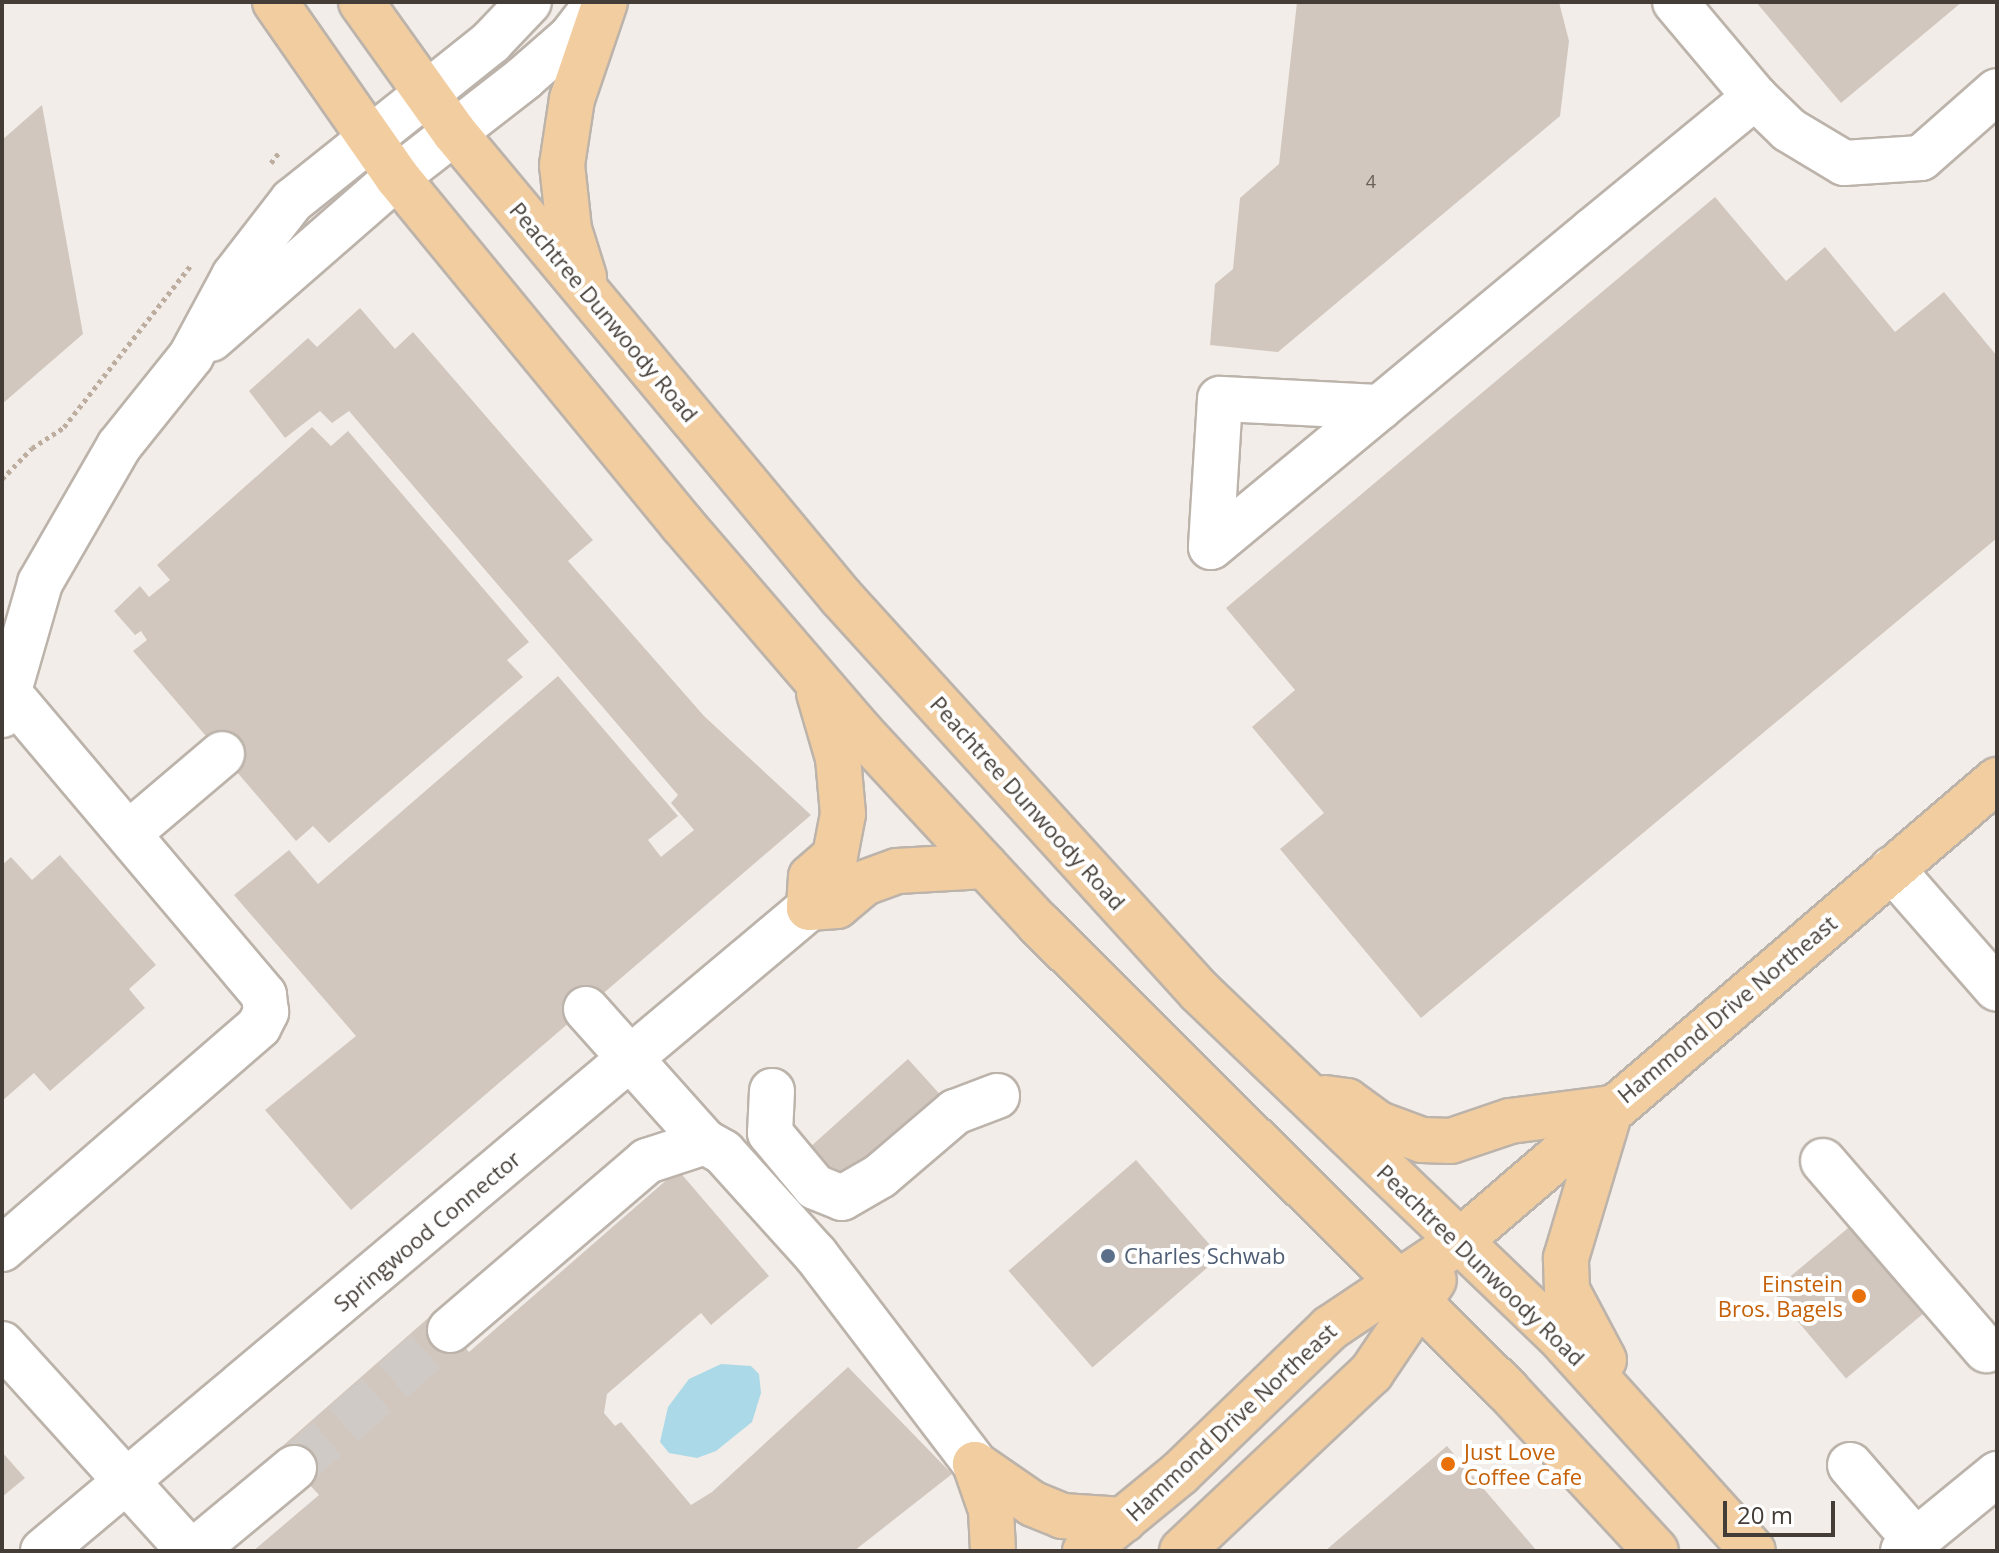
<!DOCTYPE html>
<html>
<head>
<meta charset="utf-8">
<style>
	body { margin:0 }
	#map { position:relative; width:1999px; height:1553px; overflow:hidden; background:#f2ede8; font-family:"Open Sans",sans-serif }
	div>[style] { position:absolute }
	.water>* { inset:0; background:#abd9e7 }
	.building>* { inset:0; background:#d2c7bf; transform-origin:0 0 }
	.minor-tunnel>* { height:44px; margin-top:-22px; transform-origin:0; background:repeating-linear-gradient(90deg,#cfcac5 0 44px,transparent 0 66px) }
	.path>* { height:5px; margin-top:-2.5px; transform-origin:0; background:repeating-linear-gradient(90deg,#bcad9e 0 4px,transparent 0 8px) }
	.roads { filter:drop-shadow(2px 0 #bcb3ab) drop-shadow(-2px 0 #bcb3ab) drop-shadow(0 2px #bcb3ab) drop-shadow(0 -2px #bcb3ab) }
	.minor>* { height:44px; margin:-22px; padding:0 22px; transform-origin:22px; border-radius:22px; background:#fff }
	.major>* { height:44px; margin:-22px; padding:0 22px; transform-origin:22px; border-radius:22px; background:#f2cda0 }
	.dots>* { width:22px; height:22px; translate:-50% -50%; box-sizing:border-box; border:4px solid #fff; border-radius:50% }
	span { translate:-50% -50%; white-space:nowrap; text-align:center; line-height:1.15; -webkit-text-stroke:8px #fff; paint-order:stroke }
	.number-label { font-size:18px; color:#686059 }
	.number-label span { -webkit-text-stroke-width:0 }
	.street-label { font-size:22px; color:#443d37 }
	.service-label { font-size:22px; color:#4e5e75 }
	.left { translate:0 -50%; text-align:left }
	.food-label { font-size:22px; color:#c56008 }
	.right { translate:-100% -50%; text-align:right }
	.frame { position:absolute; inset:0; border:4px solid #443d37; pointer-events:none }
	.scale { position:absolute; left:1723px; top:1501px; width:112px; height:36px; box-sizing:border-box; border:4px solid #443d37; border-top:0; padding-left:10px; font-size:24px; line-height:28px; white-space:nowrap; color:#443d37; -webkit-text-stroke:6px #fff; paint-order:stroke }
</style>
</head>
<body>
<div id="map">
	<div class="water">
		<div style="clip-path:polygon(721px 1364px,751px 1366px,759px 1374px,761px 1393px,752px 1422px,716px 1451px,697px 1458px,669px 1453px,660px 1442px,668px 1407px,689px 1379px)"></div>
	</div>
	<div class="building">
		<div style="clip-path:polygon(1297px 2px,1559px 2px,1569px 41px,1560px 116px,1278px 352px,1210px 345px,1215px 284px,1233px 269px,1240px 198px,1279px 164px)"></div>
		<div style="clip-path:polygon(1756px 2px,1962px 2px,1841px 103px)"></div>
		<div style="clip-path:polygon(42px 105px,83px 334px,2px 404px,2px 140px)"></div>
		<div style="clip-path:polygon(1715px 197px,1786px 281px,1825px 247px,1895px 332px,1944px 292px,1997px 356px,1997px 538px,1421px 1018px,1280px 849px,1324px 813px,1252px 727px,1295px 690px,1226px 608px)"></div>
		<div style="clip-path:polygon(360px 308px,395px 349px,413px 332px,593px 540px,568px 561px,704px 716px,811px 815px,351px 1210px,265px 1110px,356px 1036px,234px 895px,289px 850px,318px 884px,558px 676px,678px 816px,648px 840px,661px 857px,694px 830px,671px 803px,678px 795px,349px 411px,332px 423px,320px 411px,285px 438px,249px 391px,308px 338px,317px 347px)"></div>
		<div style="clip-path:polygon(312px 427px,331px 446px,348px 431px,529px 642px,507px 660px,523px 677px,329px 843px,313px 826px,296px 841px,133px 651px,147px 640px,141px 631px,135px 635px,114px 611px,140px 586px,149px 597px,170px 580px,157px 565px)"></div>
		<div style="clip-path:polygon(60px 855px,156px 965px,129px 989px,145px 1008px,50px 1091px,34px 1073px,2px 1101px,2px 865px,11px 857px,32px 880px)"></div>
		<div style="left:908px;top:1059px;width:57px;height:132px;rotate:48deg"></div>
		<div style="left:1136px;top:1160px;width:128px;height:169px;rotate:49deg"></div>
		<div style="clip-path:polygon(678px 1170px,769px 1276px,711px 1325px,701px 1313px,607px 1394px,604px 1413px,615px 1426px,621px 1422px,691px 1505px,712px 1492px,848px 1367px,952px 1474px,854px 1551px,253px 1551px,319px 1495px,278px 1450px,435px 1312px,469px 1352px)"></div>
		<div style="left:1860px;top:1218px;width:114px;height:114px;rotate:50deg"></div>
		<div style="clip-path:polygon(1447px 1446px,1537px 1551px,1325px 1551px)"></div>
		<div style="clip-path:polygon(2px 1452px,25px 1478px,2px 1497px)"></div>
	</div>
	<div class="minor-tunnel">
		<div style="left:294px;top:1468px;width:208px;rotate:-41.5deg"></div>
	</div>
	<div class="path">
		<div style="left:271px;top:163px;width:15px;rotate:-53deg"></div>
		<div style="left:2px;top:479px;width:43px;rotate:-45.9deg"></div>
		<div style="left:32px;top:448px;width:38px;rotate:-33deg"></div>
		<div style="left:64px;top:427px;width:206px;rotate:-51.9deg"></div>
	</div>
	<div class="roads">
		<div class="minor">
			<div style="left:1675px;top:2px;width:124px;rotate:49.9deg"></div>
			<div style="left:211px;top:339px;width:247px;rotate:-41.1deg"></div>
			<div style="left:397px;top:177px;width:161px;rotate:-37.9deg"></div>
			<div style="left:524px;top:78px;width:62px;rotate:-41.1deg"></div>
			<div style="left:571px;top:37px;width:44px;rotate:-52.4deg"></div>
			<div style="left:1380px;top:407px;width:160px;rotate:-177.1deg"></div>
			<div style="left:1220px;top:399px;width:148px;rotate:93.5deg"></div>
			<div style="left:1211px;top:547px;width:219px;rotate:-39.6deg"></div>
			<div style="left:1380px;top:407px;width:276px;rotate:-39.7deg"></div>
			<div style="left:1592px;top:231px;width:211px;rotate:-39.4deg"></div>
			<div style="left:1755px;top:97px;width:47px;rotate:44.1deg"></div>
			<div style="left:1789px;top:130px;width:64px;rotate:31deg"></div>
			<div style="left:1844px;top:163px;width:77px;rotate:-3.7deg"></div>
			<div style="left:1921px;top:158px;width:101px;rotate:-41.4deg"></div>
			<div style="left:2px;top:715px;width:137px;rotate:-73.9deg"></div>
			<div style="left:40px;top:583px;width:158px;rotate:-60deg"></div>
			<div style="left:119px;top:446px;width:115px;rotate:-51.3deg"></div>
			<div style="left:191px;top:356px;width:91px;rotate:-61.7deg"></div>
			<div style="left:234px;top:276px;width:95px;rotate:-52.3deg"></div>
			<div style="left:292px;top:201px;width:255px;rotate:-38.6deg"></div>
			<div style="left:491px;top:42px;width:55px;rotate:-46.5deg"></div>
			<div style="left:129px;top:833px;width:122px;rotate:-40.3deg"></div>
			<div style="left:1892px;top:869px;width:159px;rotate:48.8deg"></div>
			<div style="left:586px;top:1009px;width:178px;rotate:48.2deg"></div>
			<div style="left:772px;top:1091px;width:42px;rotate:92.7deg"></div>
			<div style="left:770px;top:1133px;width:70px;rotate:50.2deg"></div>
			<div style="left:815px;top:1187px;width:29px;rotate:22deg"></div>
			<div style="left:842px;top:1198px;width:44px;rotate:-30.1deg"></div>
			<div style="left:880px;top:1176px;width:99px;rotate:-40.5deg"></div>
			<div style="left:955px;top:1112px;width:45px;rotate:-20.9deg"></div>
			<div style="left:1823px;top:1161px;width:250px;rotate:49.2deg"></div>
			<div style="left:2px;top:1249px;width:340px;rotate:-40.9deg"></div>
			<div style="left:259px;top:1026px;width:16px;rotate:-63deg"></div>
			<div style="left:266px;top:1012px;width:17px;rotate:-97deg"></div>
			<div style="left:264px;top:995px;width:398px;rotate:-130.2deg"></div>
			<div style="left:450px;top:1330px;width:260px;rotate:-40.6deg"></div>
			<div style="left:647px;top:1161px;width:61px;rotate:-18.1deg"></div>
			<div style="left:705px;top:1142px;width:21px;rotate:29deg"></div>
			<div style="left:723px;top:1152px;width:139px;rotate:47.9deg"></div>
			<div style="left:816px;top:1255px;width:263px;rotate:52.7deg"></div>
			<div style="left:2px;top:1344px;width:280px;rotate:47.8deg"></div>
			<div style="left:1850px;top:1465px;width:101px;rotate:49deg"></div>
			<div style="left:43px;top:1551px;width:1000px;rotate:-40.01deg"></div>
			<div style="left:194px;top:1551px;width:130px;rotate:-39.7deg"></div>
			<div style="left:1903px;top:1551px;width:122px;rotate:-39.3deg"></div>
		</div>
		<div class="major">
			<div style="left:275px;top:2px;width:213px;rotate:55.1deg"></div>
			<div style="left:397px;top:177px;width:449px;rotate:50.6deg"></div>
			<div style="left:682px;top:524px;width:274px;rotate:49.3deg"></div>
			<div style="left:861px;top:732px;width:262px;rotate:47.2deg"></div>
			<div style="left:1039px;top:924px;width:660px;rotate:44.88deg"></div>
			<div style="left:1507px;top:1390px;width:219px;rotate:47.2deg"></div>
			<div style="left:361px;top:2px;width:160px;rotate:54.4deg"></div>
			<div style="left:454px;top:132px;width:605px;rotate:50.23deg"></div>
			<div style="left:841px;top:597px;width:532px;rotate:47.74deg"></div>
			<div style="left:1199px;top:991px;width:496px;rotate:43.8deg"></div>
			<div style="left:1557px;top:1334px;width:292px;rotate:47.9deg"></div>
			<div style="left:584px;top:277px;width:50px;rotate:-107.4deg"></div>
			<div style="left:569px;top:229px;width:64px;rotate:-96.2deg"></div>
			<div style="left:562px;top:165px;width:67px;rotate:-81.4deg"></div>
			<div style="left:572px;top:99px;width:102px;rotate:-71.2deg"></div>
			<div style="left:819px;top:693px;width:68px;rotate:73.7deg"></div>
			<div style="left:838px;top:758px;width:56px;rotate:84.9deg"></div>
			<div style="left:843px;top:814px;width:43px;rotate:100.8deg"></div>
			<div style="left:835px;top:856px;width:32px;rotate:139deg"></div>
			<div style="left:811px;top:877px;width:31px;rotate:94deg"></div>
			<div style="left:809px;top:908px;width:28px;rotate:-4deg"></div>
			<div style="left:837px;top:906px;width:35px;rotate:-40deg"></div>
			<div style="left:864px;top:883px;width:35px;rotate:-20deg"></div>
			<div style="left:897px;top:871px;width:88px;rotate:-3.3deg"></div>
			<div style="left:1325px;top:1098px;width:22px;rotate:8deg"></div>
			<div style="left:1347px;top:1101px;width:39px;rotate:36deg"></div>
			<div style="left:1379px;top:1124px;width:46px;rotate:20.4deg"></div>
			<div style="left:1422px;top:1140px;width:29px;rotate:2deg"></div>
			<div style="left:1451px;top:1141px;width:62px;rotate:-18.7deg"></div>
			<div style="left:1510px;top:1121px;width:102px;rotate:-7.3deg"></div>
			<div style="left:1604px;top:1360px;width:79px;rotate:-117.9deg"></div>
			<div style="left:1567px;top:1290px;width:32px;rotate:-92deg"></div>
			<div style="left:1566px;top:1258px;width:157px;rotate:-73.3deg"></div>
			<div style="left:975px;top:1464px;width:70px;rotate:34.6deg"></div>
			<div style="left:1033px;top:1504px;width:31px;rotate:22deg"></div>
			<div style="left:1062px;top:1516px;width:62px;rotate:3.7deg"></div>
			<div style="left:975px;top:1464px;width:49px;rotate:70.8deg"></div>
			<div style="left:991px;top:1510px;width:41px;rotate:87.2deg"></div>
			<div style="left:1085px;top:1551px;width:123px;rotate:-39.4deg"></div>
			<div style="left:1180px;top:1473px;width:209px;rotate:-44deg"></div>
			<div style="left:1330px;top:1328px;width:156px;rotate:-33.8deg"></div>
			<div style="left:1460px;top:1241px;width:708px;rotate:-40.65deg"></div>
			<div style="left:1182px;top:1551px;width:260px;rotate:-43.3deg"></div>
			<div style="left:1371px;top:1373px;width:112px;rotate:-55.9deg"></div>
		</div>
	</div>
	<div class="dots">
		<div style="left:1108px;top:1256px;background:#5c6f8a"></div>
		<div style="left:1859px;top:1296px;background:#e8710a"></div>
		<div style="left:1448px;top:1464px;background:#e8710a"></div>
	</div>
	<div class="number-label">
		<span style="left:1371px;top:181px">4</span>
	</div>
	<div class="street-label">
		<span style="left:604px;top:312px;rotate:50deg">Peachtree Dunwoody Road</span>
		<span style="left:1028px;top:803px;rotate:48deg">Peachtree Dunwoody Road</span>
		<span style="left:1727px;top:1009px;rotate:-40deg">Hammond Drive Northeast</span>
		<span style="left:427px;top:1231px;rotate:-40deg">Springwood Connector</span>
		<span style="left:1481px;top:1265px;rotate:44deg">Peachtree Dunwoody Road</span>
		<span style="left:1231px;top:1422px;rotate:-43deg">Hammond Drive Northeast</span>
	</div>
	<div class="service-label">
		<span class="left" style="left:1124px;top:1256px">Charles Schwab</span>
	</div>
	<div class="food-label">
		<span class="right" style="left:1843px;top:1296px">Einstein<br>Bros. Bagels</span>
		<span class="left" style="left:1464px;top:1464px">Just Love<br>Coffee Cafe</span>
	</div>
	<div class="frame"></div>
	<div class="scale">20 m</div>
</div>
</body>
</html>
